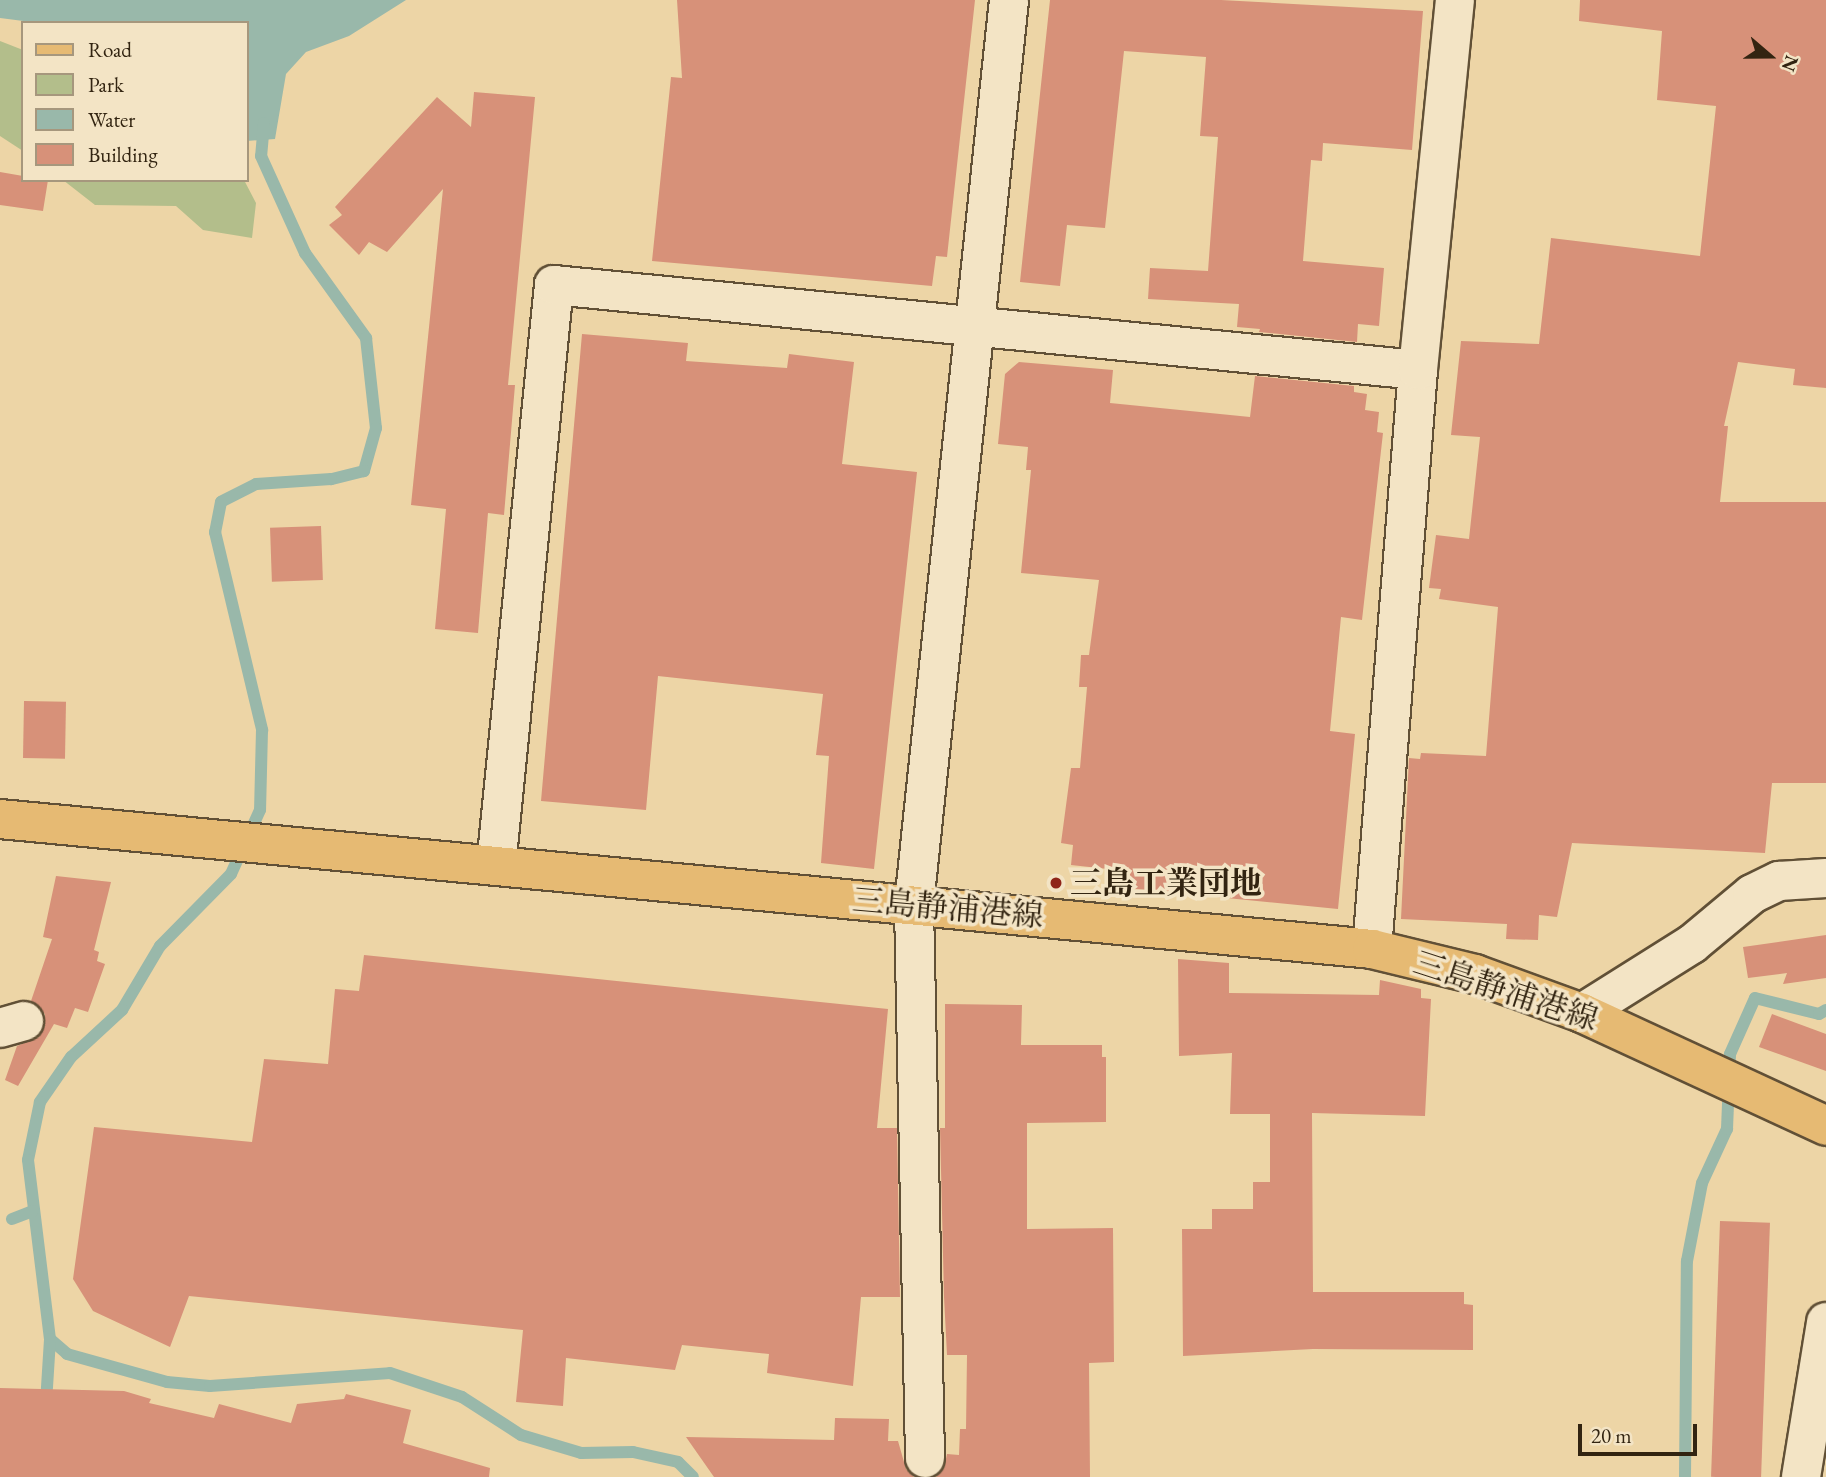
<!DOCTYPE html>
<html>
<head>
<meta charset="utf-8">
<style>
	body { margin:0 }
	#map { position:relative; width:1826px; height:1477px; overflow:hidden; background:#edd5a6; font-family:"EB Garamond","Noto Serif JP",serif }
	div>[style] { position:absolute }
	.green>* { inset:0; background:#b3be8b }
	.water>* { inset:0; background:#99b8aa }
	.stream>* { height:12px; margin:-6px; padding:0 6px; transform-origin:6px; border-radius:6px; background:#99b8aa }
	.building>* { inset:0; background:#d79179; transform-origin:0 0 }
	.roads { filter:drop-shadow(2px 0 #615036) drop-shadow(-2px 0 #615036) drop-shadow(0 2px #615036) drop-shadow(0 -2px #615036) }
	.minor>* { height:38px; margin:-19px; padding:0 19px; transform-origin:19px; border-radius:19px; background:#f3e4c5 }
	.major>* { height:38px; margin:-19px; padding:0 19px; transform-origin:19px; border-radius:19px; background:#e6ba73 }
	.dots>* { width:19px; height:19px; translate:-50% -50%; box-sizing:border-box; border:4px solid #f3e4c5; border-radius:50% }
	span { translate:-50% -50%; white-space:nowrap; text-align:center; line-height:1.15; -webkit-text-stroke:7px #f3e4c5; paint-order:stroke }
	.poi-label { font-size:32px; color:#322411; font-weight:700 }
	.left { translate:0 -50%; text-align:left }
	.street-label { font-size:32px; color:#322411 }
	.legend { position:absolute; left:21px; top:21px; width:228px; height:161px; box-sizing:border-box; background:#f3e4c5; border:2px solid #a6977d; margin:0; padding:9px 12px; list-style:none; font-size:21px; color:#322411 }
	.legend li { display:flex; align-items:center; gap:14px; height:35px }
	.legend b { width:35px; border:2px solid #a6977d }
	.north { position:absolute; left:1735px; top:21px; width:70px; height:70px; -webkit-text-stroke:5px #f3e4c5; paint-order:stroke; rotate:110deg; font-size:19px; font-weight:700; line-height:28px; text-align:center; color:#322411 }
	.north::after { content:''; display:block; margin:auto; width:24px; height:32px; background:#322411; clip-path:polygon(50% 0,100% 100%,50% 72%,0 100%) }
	.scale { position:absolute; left:1578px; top:1424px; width:119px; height:32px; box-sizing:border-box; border:4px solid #322411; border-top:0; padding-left:9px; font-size:21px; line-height:24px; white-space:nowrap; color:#322411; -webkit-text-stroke:5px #f3e4c5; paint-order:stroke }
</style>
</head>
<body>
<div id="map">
	<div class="green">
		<div style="clip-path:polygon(0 41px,23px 50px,23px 151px,0 136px)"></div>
		<div style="clip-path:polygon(63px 180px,244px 180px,256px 203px,252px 238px,203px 230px,176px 206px,95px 205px)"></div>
	</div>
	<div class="water">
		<div style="clip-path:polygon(0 0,406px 0,349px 36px,306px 52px,286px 74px,275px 139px,247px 141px,247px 23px,39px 23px,0 18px)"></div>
	</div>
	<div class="stream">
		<div style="left:264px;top:123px;width:33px;rotate:95deg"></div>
		<div style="left:261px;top:156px;width:107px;rotate:65.6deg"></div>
		<div style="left:305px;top:253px;width:105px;rotate:54.3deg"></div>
		<div style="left:366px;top:338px;width:91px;rotate:83.7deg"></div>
		<div style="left:376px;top:428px;width:45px;rotate:105.6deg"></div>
		<div style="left:364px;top:471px;width:34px;rotate:166deg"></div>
		<div style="left:331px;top:479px;width:75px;rotate:176.2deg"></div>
		<div style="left:256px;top:484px;width:39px;rotate:153deg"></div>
		<div style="left:221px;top:502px;width:31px;rotate:101deg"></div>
		<div style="left:215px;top:532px;width:204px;rotate:76.6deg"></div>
		<div style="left:262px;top:730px;width:80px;rotate:91.4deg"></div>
		<div style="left:260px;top:810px;width:70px;rotate:114.4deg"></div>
		<div style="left:231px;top:874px;width:101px;rotate:134.6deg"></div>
		<div style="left:160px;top:946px;width:74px;rotate:120.7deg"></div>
		<div style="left:122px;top:1010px;width:69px;rotate:137.3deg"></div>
		<div style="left:71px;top:1057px;width:55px;rotate:124.6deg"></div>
		<div style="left:40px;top:1102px;width:59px;rotate:101.7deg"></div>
		<div style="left:28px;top:1160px;width:180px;rotate:83deg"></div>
		<div style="left:50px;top:1339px;width:23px;rotate:41deg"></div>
		<div style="left:67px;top:1354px;width:104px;rotate:15.6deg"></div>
		<div style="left:167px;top:1382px;width:43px;rotate:5.3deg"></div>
		<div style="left:210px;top:1386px;width:180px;rotate:-4.1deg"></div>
		<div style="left:390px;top:1373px;width:76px;rotate:18.4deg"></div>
		<div style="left:462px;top:1397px;width:70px;rotate:32.8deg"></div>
		<div style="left:521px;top:1435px;width:63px;rotate:16.7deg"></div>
		<div style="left:581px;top:1453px;width:52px;rotate:-1.1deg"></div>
		<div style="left:633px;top:1452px;width:46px;rotate:12.5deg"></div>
		<div style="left:678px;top:1462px;width:21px;rotate:45deg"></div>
		<div style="left:12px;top:1219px;width:22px;rotate:-21deg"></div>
		<div style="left:46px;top:1403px;width:64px;rotate:-86.4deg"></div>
		<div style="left:1685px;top:1477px;width:216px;rotate:-89.5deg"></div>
		<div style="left:1687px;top:1261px;width:79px;rotate:-79.1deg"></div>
		<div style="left:1702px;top:1183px;width:60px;rotate:-65.2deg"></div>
		<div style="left:1727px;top:1129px;width:75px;rotate:-87.7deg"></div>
		<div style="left:1730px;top:1054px;width:61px;rotate:-65.9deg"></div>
		<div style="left:1755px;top:998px;width:66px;rotate:14deg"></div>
		<div style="left:1819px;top:1014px;width:8px;rotate:-30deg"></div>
	</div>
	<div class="building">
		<div style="clip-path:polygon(677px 0,975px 0,947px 257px,936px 256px,932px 286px,652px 261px,671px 77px,682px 78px)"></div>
		<div style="clip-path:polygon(1050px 0,1221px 0,1423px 11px,1412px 150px,1323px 143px,1322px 161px,1311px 160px,1303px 261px,1384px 268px,1379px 326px,1358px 324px,1357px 342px,1259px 332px,1260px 329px,1237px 327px,1239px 304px,1148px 299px,1150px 268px,1208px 271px,1218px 137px,1200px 136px,1206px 57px,1124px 51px,1105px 228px,1067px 225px,1060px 286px,1020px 282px)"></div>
		<div style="clip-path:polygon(1580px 0,1826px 0,1826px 388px,1793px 385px,1795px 369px,1738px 362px,1724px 426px,1728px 426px,1720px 502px,1826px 502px,1826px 783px,1772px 783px,1765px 853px,1572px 843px,1557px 917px,1539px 915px,1538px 940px,1506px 939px,1507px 924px,1401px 919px,1409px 758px,1420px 759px,1421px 753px,1486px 756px,1498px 607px,1439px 599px,1441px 589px,1429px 588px,1436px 535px,1469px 539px,1480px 437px,1451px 435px,1461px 341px,1539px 344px,1551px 238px,1700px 256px,1716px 106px,1657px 100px,1662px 31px,1579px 21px)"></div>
		<div style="clip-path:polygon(474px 92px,535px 97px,508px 385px,515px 385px,504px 515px,488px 513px,478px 633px,435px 629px,446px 509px,411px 505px,443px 189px,387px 252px,369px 242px,359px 255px,329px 225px,342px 215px,335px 207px,437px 97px,471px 127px)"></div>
		<div style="clip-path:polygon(0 172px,23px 176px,23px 180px,48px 180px,43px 211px,0 205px)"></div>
		<div style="clip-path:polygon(582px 334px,688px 343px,686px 361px,787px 368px,789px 354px,854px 362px,842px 464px,917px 472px,874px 869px,821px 863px,829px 756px,816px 755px,823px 694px,658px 676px,646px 810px,541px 801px)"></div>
		<div style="clip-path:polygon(1019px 362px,1113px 370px,1110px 403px,1250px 417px,1255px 376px,1354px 386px,1354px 392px,1367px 394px,1365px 410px,1379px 412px,1377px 432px,1383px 433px,1362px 620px,1341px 617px,1330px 731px,1355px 734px,1338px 909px,1116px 887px,1117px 870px,1071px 865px,1073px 845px,1061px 843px,1071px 768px,1080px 768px,1087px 687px,1079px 687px,1081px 655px,1089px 655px,1099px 580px,1021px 573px,1031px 470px,1026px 470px,1028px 447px,998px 444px,1005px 374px)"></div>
		<div style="left:321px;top:526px;width:54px;height:51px;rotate:88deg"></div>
		<div style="left:24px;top:701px;width:42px;height:57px;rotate:1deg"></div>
		<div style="clip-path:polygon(56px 876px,111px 882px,94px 950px,99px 952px,97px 961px,105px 964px,88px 1012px,75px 1008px,67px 1028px,54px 1024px,18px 1086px,5px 1080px,17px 1046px,39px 1037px,45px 1026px,45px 1014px,31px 1001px,52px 939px,43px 937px)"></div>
		<div style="clip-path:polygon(1826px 935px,1826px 978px,1783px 984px,1787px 973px,1748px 978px,1743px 947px)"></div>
		<div style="clip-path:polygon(364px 955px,888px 1009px,877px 1128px,897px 1128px,900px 1297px,861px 1297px,853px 1386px,767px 1373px,769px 1354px,682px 1345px,675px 1370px,566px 1358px,563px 1406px,516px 1402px,523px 1330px,189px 1296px,170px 1347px,93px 1311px,73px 1279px,94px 1127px,252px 1142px,264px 1059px,328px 1064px,335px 989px,359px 991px)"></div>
		<div style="clip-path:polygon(1178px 959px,1229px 963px,1229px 993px,1379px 995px,1380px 980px,1421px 989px,1421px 998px,1431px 999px,1425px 1116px,1312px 1113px,1313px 1292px,1464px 1292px,1464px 1304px,1473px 1305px,1473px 1350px,1313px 1349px,1183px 1356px,1182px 1229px,1212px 1229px,1212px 1209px,1253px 1209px,1253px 1182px,1270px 1182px,1270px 1114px,1230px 1114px,1232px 1053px,1179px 1056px)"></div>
		<div style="clip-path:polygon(945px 1004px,1022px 1005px,1021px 1045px,1102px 1045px,1102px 1057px,1106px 1057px,1106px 1122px,1027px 1123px,1027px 1229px,1113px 1228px,1114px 1362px,1089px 1363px,1090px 1477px,936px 1477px,944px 1468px,947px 1454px,959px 1455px,960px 1429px,966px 1429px,967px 1355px,947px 1355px,944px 1297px,940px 1128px,945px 1128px)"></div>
		<div style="clip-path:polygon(1772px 1014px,1826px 1034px,1826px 1071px,1759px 1047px)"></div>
		<div style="left:1720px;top:1221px;width:50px;height:256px;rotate:2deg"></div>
		<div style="clip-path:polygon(0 1388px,124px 1391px,151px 1399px,149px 1403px,214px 1418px,219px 1404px,291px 1423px,297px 1404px,344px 1399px,346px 1394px,411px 1410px,403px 1443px,490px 1468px,489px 1477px,0 1477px)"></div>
		<div style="clip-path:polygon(835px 1418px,889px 1419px,888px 1441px,898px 1441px,906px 1469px,914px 1477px,714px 1477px,686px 1437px,834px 1440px)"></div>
	</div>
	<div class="roads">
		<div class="minor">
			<div style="left:496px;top:866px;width:584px;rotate:-84.3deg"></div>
			<div style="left:554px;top:285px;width:868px;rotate:5.62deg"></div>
			<div style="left:1372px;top:949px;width:581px;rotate:-85.46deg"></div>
			<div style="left:1418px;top:370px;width:372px;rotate:-84.3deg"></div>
			<div style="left:1582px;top:1013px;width:130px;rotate:-32.1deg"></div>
			<div style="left:1692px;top:944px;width:78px;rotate:-39.8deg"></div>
			<div style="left:1752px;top:894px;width:30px;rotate:-26deg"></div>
			<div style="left:1779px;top:881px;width:47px;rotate:-3.7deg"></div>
			<div style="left:0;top:1028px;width:25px;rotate:-16deg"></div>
			<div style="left:925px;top:1458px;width:554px;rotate:-91.14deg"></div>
			<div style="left:914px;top:904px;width:909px;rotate:-84deg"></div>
			<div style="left:1801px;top:1477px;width:157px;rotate:-80.8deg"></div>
		</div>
		<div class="major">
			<div style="left:0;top:819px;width:1378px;rotate:5.41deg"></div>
			<div style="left:1372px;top:949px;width:106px;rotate:13.6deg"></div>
			<div style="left:1475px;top:974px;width:114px;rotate:20deg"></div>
			<div style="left:1582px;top:1013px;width:269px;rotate:24.8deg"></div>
		</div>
	</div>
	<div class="dots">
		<div style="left:1056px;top:883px;background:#8f2418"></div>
	</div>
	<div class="poi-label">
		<span class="left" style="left:1070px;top:883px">三島工業団地</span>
	</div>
	<div class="street-label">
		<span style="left:948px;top:908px;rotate:5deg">三島静浦港線</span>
		<span style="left:1506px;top:991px;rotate:18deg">三島静浦港線</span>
	</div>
	<ul class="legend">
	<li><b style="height:9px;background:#e6ba73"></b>Road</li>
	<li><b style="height:19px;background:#b3be8b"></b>Park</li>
	<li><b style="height:19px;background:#99b8aa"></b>Water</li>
	<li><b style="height:19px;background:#d79179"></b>Building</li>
	</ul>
	<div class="north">N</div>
	<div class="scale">20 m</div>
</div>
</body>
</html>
